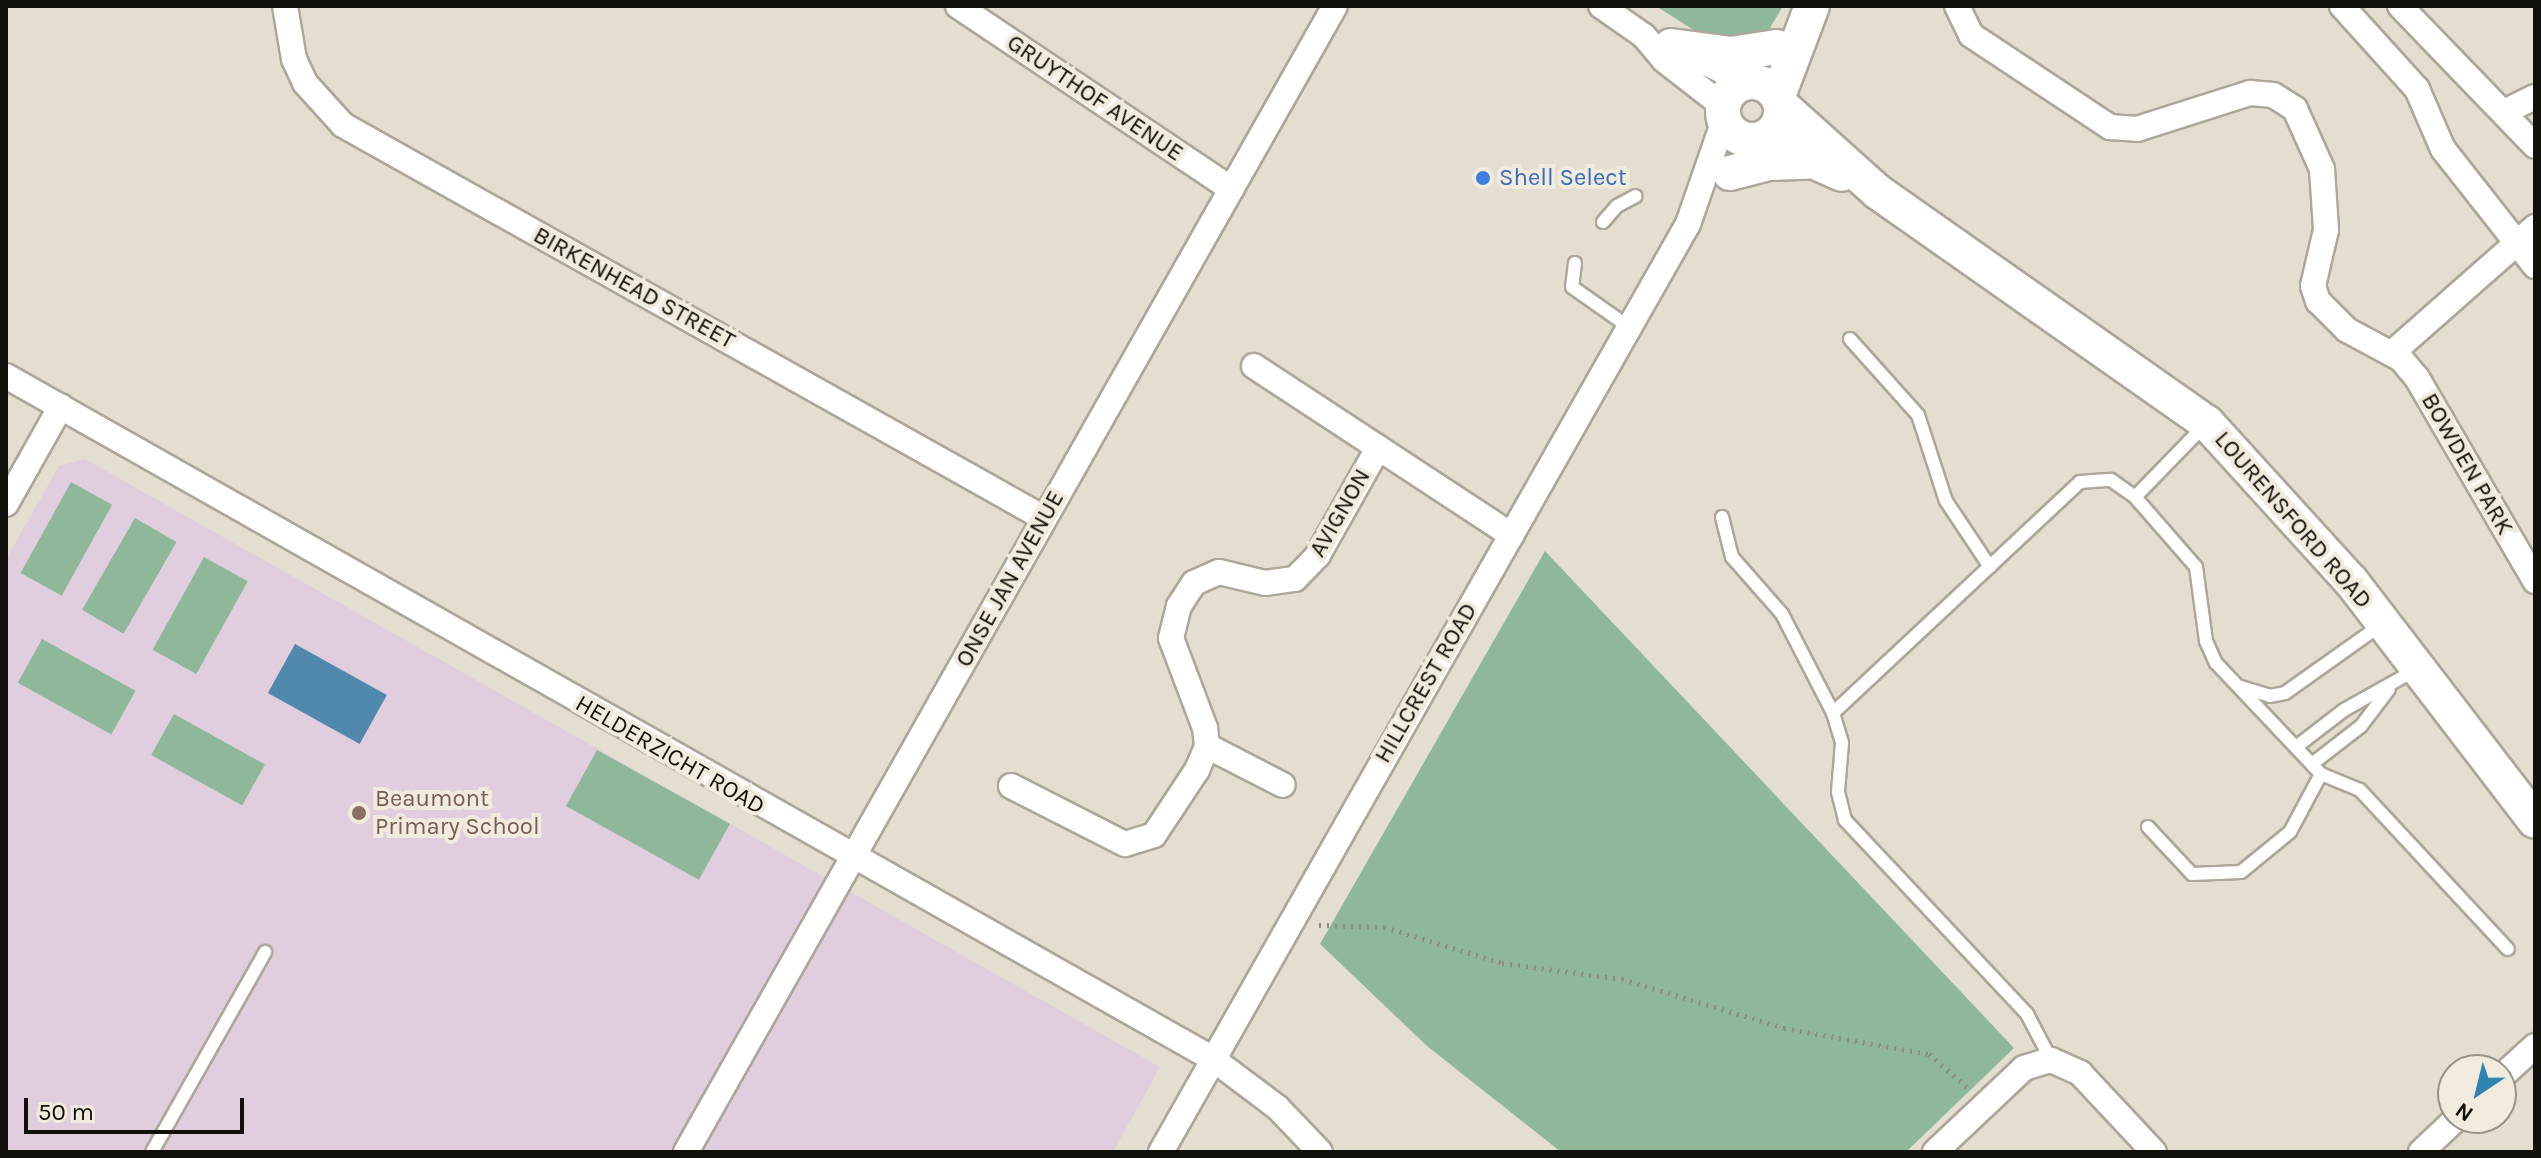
<!DOCTYPE html>
<html>
<head>
<meta charset="utf-8">
<style>
	body { margin:0 }
	#map { position:relative; width:2541px; height:1158px; overflow:hidden; background:#e3decf; font-family:Karla,sans-serif }
	div>[style] { position:absolute }
	.education>* { inset:0; background:#e0cedf }
	.green>* { inset:0; background:#8fb89b; transform-origin:0 0 }
	.water>* { inset:0; background:#5189ad; transform-origin:0 0 }
	.path>* { height:5px; margin-top:-2.5px; transform-origin:0; background:repeating-linear-gradient(90deg,#908c81 0 2px,transparent 0 8px) }
	.roads { filter:drop-shadow(2px 0 #aca799) drop-shadow(-2px 0 #aca799) drop-shadow(0 2px #aca799) drop-shadow(0 -2px #aca799) }
	.lane>* { height:12px; margin:-6px; padding:0 6px; transform-origin:6px; border-radius:6px; background:#fff }
	.street>* { height:24px; margin:-12px; padding:0 12px; transform-origin:12px; border-radius:12px; background:#fff }
	.secondary>* { height:34px; margin:-17px; padding:0 17px; transform-origin:17px; border-radius:17px; background:#fff }
	.secondary>.ring { margin:-17px; padding:0; box-sizing:content-box; background:none; border:34px solid #fff; border-radius:50% }
	.dots>* { width:22px; height:22px; translate:-50% -50%; box-sizing:border-box; border:4px solid #f0ebdc; border-radius:50% }
	span { translate:-50% -50%; white-space:nowrap; text-align:center; line-height:1.15; -webkit-text-stroke:8px #f0ebdc; paint-order:stroke }
	.street-label { font-size:24px; color:#12100b }
	.shop-label { font-size:24px; color:#366cbe }
	.left { translate:0 -50%; text-align:left }
	.education-label { font-size:24px; color:#785e54 }
	.frame { position:absolute; inset:0; border:8px solid #12100b; pointer-events:none }
	.north { position:absolute; left:2437px; top:1054px; width:80px; height:80px; box-sizing:border-box; background:#f0ebdc; border:2px solid #979388; border-radius:50%; rotate:215deg; font-size:22px; font-weight:700; line-height:32px; text-align:center; color:#12100b }
	.north::after { content:''; display:block; margin:auto; width:28px; height:36px; background:#2f83b3; clip-path:polygon(50% 0,100% 100%,50% 72%,0 100%) }
	.scale { position:absolute; left:24px; top:1098px; width:220px; height:36px; box-sizing:border-box; border:4px solid #12100b; border-top:0; padding-left:10px; font-size:24px; line-height:28px; white-space:nowrap; color:#12100b; -webkit-text-stroke:6px #f0ebdc; paint-order:stroke }
</style>
</head>
<body>
<div id="map">
	<div class="education">
		<div style="clip-path:polygon(85px 459px,1160px 1067px,1113px 1152px,6px 1152px,6px 559px,59px 466px)"></div>
	</div>
	<div class="green">
		<div style="clip-path:polygon(1656px 6px,1783px 6px,1767px 33px,1714px 43px)"></div>
		<div style="left:71px;top:482px;width:47px;height:104px;rotate:29deg"></div>
		<div style="left:135px;top:518px;width:48px;height:106px;rotate:30deg"></div>
		<div style="clip-path:polygon(1545px 551px,2014px 1048px,1906px 1152px,1561px 1152px,1427px 1046px,1320px 944px)"></div>
		<div style="left:204px;top:557px;width:50px;height:106px;rotate:29deg"></div>
		<div style="left:42px;top:639px;width:107px;height:50px;rotate:29deg"></div>
		<div style="left:174px;top:714px;width:104px;height:47px;rotate:29deg"></div>
		<div style="left:597px;top:750px;width:152px;height:64px;rotate:29deg"></div>
	</div>
	<div class="water">
		<div style="left:295px;top:644px;width:105px;height:56px;rotate:29deg"></div>
	</div>
	<div class="path">
		<div style="left:1319px;top:925px;width:65px;rotate:1.8deg"></div>
		<div style="left:1384px;top:927px;width:123px;rotate:17deg"></div>
		<div style="left:1502px;top:963px;width:121px;rotate:7.6deg"></div>
		<div style="left:1622px;top:979px;width:169px;rotate:16.8deg"></div>
		<div style="left:1784px;top:1028px;width:147px;rotate:10.2deg"></div>
		<div style="left:1929px;top:1054px;width:52px;rotate:41.1deg"></div>
	</div>
	<div class="roads">
		<div class="lane">
			<div style="left:1603px;top:222px;width:21px;rotate:-49deg"></div>
			<div style="left:1617px;top:206px;width:21px;rotate:-28deg"></div>
			<div style="left:1575px;top:263px;width:24px;rotate:97deg"></div>
			<div style="left:1572px;top:287px;width:70px;rotate:35.1deg"></div>
			<div style="left:1850px;top:339px;width:102px;rotate:48.2deg"></div>
			<div style="left:1918px;top:415px;width:90px;rotate:72deg"></div>
			<div style="left:1946px;top:501px;width:79px;rotate:56.3deg"></div>
			<div style="left:2204px;top:426px;width:99px;rotate:134.2deg"></div>
			<div style="left:2135px;top:497px;width:93px;rotate:48.9deg"></div>
			<div style="left:2196px;top:567px;width:75px;rotate:82.3deg"></div>
			<div style="left:2206px;top:641px;width:24px;rotate:66deg"></div>
			<div style="left:2216px;top:663px;width:153px;rotate:46.6deg"></div>
			<div style="left:2321px;top:774px;width:42px;rotate:22.3deg"></div>
			<div style="left:2360px;top:790px;width:217px;rotate:47.1deg"></div>
			<div style="left:1722px;top:517px;width:41px;rotate:76deg"></div>
			<div style="left:1732px;top:557px;width:76px;rotate:48.7deg"></div>
			<div style="left:1782px;top:614px;width:111px;rotate:62.7deg"></div>
			<div style="left:1833px;top:713px;width:31px;rotate:73deg"></div>
			<div style="left:1842px;top:743px;width:49px;rotate:94.7deg"></div>
			<div style="left:1838px;top:792px;width:29px;rotate:76deg"></div>
			<div style="left:1845px;top:820px;width:266px;rotate:46.8deg"></div>
			<div style="left:2027px;top:1014px;width:52px;rotate:62.4deg"></div>
			<div style="left:2241px;top:687px;width:30px;rotate:17deg"></div>
			<div style="left:2270px;top:696px;width:15px;rotate:-11deg"></div>
			<div style="left:2285px;top:693px;width:119px;rotate:-35.4deg"></div>
			<div style="left:1833px;top:713px;width:338px;rotate:-43.1deg"></div>
			<div style="left:2080px;top:482px;width:31px;rotate:-4deg"></div>
			<div style="left:2111px;top:480px;width:29px;rotate:35deg"></div>
			<div style="left:2296px;top:747px;width:61px;rotate:-37.6deg"></div>
			<div style="left:2344px;top:710px;width:84px;rotate:-29.3deg"></div>
			<div style="left:2312px;top:764px;width:62px;rotate:-37.8deg"></div>
			<div style="left:2361px;top:726px;width:46px;rotate:-52.9deg"></div>
			<div style="left:2148px;top:827px;width:64px;rotate:46.9deg"></div>
			<div style="left:2192px;top:874px;width:49px;rotate:-2.3deg"></div>
			<div style="left:2241px;top:872px;width:63px;rotate:-39.2deg"></div>
			<div style="left:2290px;top:832px;width:66px;rotate:-61.9deg"></div>
			<div style="left:152px;top:1152px;width:230px;rotate:-60.5deg"></div>
		</div>
		<div class="street">
			<div style="left:285px;top:6px;width:54px;rotate:80.4deg"></div>
			<div style="left:294px;top:59px;width:26px;rotate:65deg"></div>
			<div style="left:305px;top:83px;width:57px;rotate:47.9deg"></div>
			<div style="left:343px;top:125px;width:804px;rotate:29.28deg"></div>
			<div style="left:958px;top:6px;width:329px;rotate:33.8deg"></div>
			<div style="left:1601px;top:6px;width:52px;rotate:34.9deg"></div>
			<div style="left:1644px;top:36px;width:31px;rotate:50deg"></div>
			<div style="left:1664px;top:60px;width:75px;rotate:37.9deg"></div>
			<div style="left:1957px;top:6px;width:32px;rotate:64deg"></div>
			<div style="left:1971px;top:35px;width:167px;rotate:33.5deg"></div>
			<div style="left:2110px;top:127px;width:27px;rotate:4deg"></div>
			<div style="left:2137px;top:129px;width:119px;rotate:-17.7deg"></div>
			<div style="left:2250px;top:93px;width:23px;rotate:5deg"></div>
			<div style="left:2273px;top:95px;width:26px;rotate:32deg"></div>
			<div style="left:2295px;top:109px;width:66px;rotate:65.8deg"></div>
			<div style="left:2322px;top:169px;width:61px;rotate:86.2deg"></div>
			<div style="left:2326px;top:230px;width:57px;rotate:103.1deg"></div>
			<div style="left:2313px;top:286px;width:16px;rotate:72deg"></div>
			<div style="left:2318px;top:301px;width:41px;rotate:45deg"></div>
			<div style="left:2347px;top:330px;width:61px;rotate:28.2deg"></div>
			<div style="left:2401px;top:359px;width:25px;rotate:50deg"></div>
			<div style="left:2417px;top:378px;width:235px;rotate:59.8deg"></div>
			<div style="left:2342px;top:6px;width:112px;rotate:47.9deg"></div>
			<div style="left:2417px;top:89px;width:65px;rotate:66.6deg"></div>
			<div style="left:2443px;top:149px;width:149px;rotate:51.8deg"></div>
			<div style="left:2400px;top:6px;width:194px;rotate:46deg"></div>
			<div style="left:1690px;top:55px;width:60px;rotate:26.6deg"></div>
			<div style="left:2504px;top:112px;width:34px;rotate:-26deg"></div>
			<div style="left:2392px;top:353px;width:191px;rotate:-41.4deg"></div>
			<div style="left:1254px;top:366px;width:308px;rotate:33.3deg"></div>
			<div style="left:6px;top:376px;width:1387px;rotate:29.5deg"></div>
			<div style="left:1213px;top:1059px;width:80px;rotate:36.9deg"></div>
			<div style="left:1277px;top:1107px;width:62px;rotate:46.3deg"></div>
			<div style="left:6px;top:504px;width:112px;rotate:-60.7deg"></div>
			<div style="left:1207px;top:746px;width:85px;rotate:27.2deg"></div>
			<div style="left:1011px;top:786px;width:128px;rotate:27deg"></div>
			<div style="left:1125px;top:844px;width:30px;rotate:-17deg"></div>
			<div style="left:1154px;top:835px;width:78px;rotate:-56.5deg"></div>
			<div style="left:1197px;top:770px;width:26px;rotate:-67deg"></div>
			<div style="left:1207px;top:746px;width:18px;rotate:-96deg"></div>
			<div style="left:1205px;top:728px;width:96px;rotate:-110.7deg"></div>
			<div style="left:1171px;top:638px;width:33px;rotate:-76deg"></div>
			<div style="left:1179px;top:606px;width:27px;rotate:-57deg"></div>
			<div style="left:1194px;top:583px;width:27px;rotate:-24deg"></div>
			<div style="left:1219px;top:572px;width:47px;rotate:13.4deg"></div>
			<div style="left:1265px;top:583px;width:30px;rotate:-8deg"></div>
			<div style="left:1295px;top:579px;width:33px;rotate:-46deg"></div>
			<div style="left:1318px;top:555px;width:123px;rotate:-60.7deg"></div>
			<div style="left:2501px;top:1077px;width:46px;rotate:-42.4deg"></div>
			<div style="left:686px;top:1152px;width:1317px;rotate:-60.48deg"></div>
			<div style="left:1161px;top:1152px;width:1067px;rotate:-60.41deg"></div>
			<div style="left:1688px;top:224px;width:110px;rotate:-70.9deg"></div>
			<div style="left:1935px;top:1152px;width:122px;rotate:-43.3deg"></div>
			<div style="left:2024px;top:1068px;width:28px;rotate:-17deg"></div>
			<div style="left:2051px;top:1060px;width:32px;rotate:24deg"></div>
			<div style="left:2080px;top:1073px;width:108px;rotate:46.9deg"></div>
			<div style="left:2421px;top:1152px;width:50px;rotate:-43.4deg"></div>
		</div>
		<div class="secondary">
			<div style="left:1671px;top:46px;width:61px;rotate:7.6deg"></div>
			<div style="left:1731px;top:54px;width:46px;rotate:-8.8deg"></div>
			<div class="ring" style="left:1723px;top:82px;width:24px;height:24px"></div>
			<div style="left:1778px;top:96px;width:96px;rotate:-69.3deg"></div>
			<div style="left:1782px;top:106px;width:129px;rotate:41.9deg"></div>
			<div style="left:1878px;top:192px;width:402px;rotate:35.1deg"></div>
			<div style="left:2207px;top:423px;width:214px;rotate:47.7deg"></div>
			<div style="left:2351px;top:581px;width:302px;rotate:52.5deg"></div>
			<div style="left:1764px;top:139px;width:85px;rotate:24.2deg"></div>
			<div style="left:1730px;top:173px;width:40px;rotate:-14.4deg"></div>
			<div style="left:1769px;top:163px;width:38px;rotate:-2deg"></div>
		</div>
	</div>
	<div class="dots">
		<div style="left:1483px;top:178px;background:#3f7fe0"></div>
		<div style="left:359px;top:813px;background:#8d6e63"></div>
	</div>
	<div class="street-label">
		<span style="left:1095px;top:98px;rotate:34deg">GRUYTHOF AVENUE</span>
		<span style="left:634px;top:288px;rotate:29deg">BIRKENHEAD STREET</span>
		<span style="left:2467px;top:464px;rotate:60deg">BOWDEN PARK</span>
		<span style="left:1340px;top:513px;rotate:-60deg">AVIGNON</span>
		<span style="left:2293px;top:520px;rotate:49deg">LOURENSFORD ROAD</span>
		<span style="left:1010px;top:579px;rotate:-61deg">ONSE JAN AVENUE</span>
		<span style="left:1426px;top:683px;rotate:-60deg">HILLCREST ROAD</span>
		<span style="left:670px;top:755px;rotate:30deg">HELDERZICHT ROAD</span>
	</div>
	<div class="shop-label">
		<span class="left" style="left:1499px;top:178px">Shell Select</span>
	</div>
	<div class="education-label">
		<span class="left" style="left:375px;top:813px">Beaumont<br>Primary School</span>
	</div>
	<div class="frame"></div>
	<div class="north">N</div>
	<div class="scale">50 m</div>
</div>
</body>
</html>
